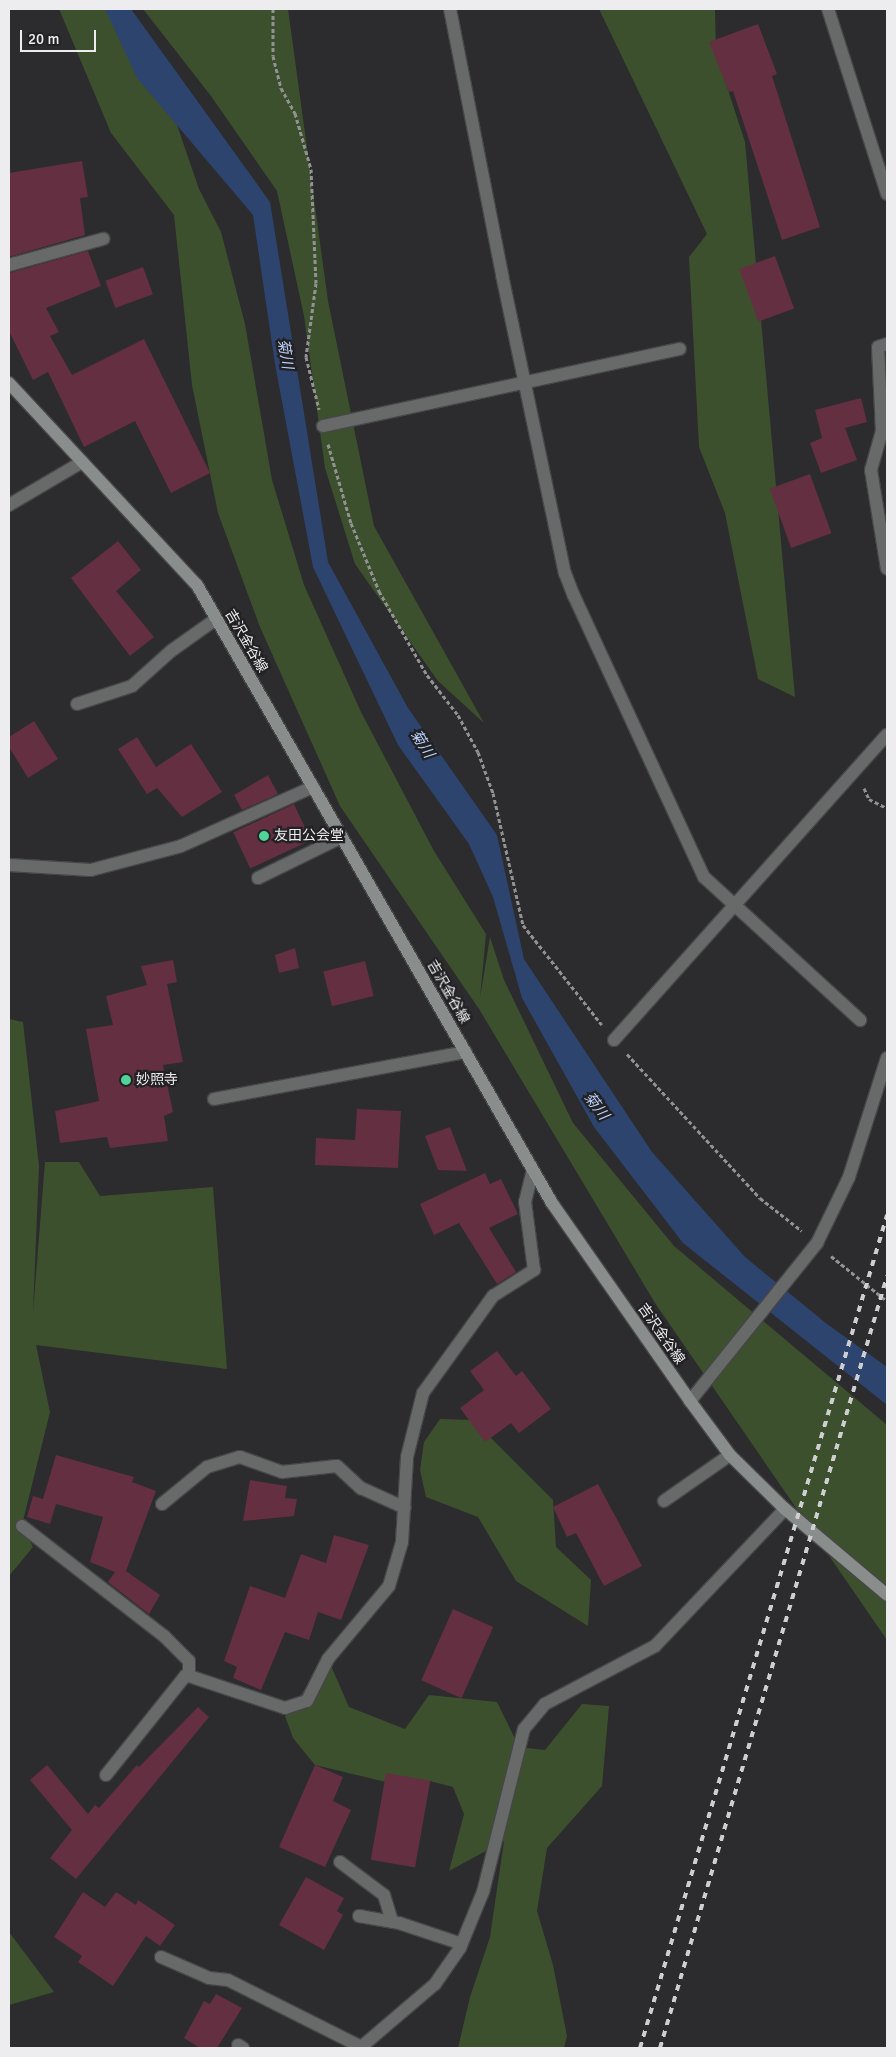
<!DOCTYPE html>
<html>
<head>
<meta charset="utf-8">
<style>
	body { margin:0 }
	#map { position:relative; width:896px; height:2057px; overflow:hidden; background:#2c2b2e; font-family:Signika,"Noto Sans JP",sans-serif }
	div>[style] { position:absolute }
	.green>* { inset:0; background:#3c502d }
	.water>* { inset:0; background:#2d446e }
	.building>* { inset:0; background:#632f41; transform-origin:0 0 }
	.path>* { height:3px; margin-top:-1.5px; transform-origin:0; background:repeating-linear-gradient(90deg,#929194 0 4px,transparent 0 6.5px) }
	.roads { filter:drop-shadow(1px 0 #474649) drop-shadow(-1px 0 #474649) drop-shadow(0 1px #474649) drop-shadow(0 -1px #474649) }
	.lane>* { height:12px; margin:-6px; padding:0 6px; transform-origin:6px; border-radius:6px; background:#686a6a }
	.street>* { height:12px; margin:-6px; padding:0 6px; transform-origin:6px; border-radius:6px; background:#686a6a }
	.secondary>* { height:12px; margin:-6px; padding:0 6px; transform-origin:6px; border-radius:6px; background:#898d8c }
	.rail>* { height:4px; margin-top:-2px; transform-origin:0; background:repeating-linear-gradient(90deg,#cfcfd1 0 6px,transparent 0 12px) }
	.dots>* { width:14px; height:14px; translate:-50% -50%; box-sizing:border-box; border:2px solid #222124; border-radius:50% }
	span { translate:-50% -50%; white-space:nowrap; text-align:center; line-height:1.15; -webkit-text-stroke:4.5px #222124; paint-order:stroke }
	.street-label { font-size:14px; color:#ededef }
	.poi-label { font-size:14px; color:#ededef }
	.left { translate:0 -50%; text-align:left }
	.water-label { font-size:15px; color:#b8d0fa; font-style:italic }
	.frame { position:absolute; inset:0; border:10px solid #ededef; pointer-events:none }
	.scale { position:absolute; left:20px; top:30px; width:76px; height:22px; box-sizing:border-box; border:2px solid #ededef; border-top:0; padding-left:6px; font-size:15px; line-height:18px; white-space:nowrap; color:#ededef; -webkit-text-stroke:4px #222124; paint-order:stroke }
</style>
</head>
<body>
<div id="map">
	<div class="green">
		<div style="clip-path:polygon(59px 9px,120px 9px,177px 125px,199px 189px,221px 232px,245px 324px,272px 480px,304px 585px,361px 712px,434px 851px,486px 934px,480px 998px,490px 937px,504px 980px,573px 1123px,674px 1246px,887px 1425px,887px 1640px,655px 1303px,479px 1009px,340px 806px,260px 627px,218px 513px,192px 385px,174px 215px,111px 133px)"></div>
		<div style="clip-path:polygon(143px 9px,288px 9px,328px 301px,374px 526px,484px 723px,438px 681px,355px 564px,325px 468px,304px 316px,277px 191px,211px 96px)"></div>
		<div style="clip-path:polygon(599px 9px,715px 9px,716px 53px,745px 142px,795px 697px,758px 679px,725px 513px,699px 447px,689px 257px,707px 234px)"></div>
		<div style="clip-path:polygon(9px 1019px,23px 1022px,39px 1166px,33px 1312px,45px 1162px,79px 1162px,100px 1196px,213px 1187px,227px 1369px,36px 1345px,50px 1412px,22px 1525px,33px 1547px,9px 1576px)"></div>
		<div style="clip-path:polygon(440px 1419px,473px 1420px,553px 1500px,556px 1547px,591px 1580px,588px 1626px,516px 1581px,478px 1517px,426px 1497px,420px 1470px,424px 1442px)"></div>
		<div style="clip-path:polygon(328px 1659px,349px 1707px,405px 1729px,429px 1695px,497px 1702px,519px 1747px,545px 1750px,582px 1704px,609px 1706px,602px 1786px,547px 1848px,537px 1911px,553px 1965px,567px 2036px,564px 2048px,458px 2048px,470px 1997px,490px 1937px,504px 1841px,449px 1871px,464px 1814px,453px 1787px,430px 1781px,386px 1782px,315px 1765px,293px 1738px,285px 1716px)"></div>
		<div style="clip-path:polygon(9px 1932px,54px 1992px,9px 2005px)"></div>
	</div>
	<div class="water">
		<div style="clip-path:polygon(105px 9px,131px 9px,270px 202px,328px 562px,408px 708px,497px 835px,524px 959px,652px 1152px,745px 1257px,827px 1324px,887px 1367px,887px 1405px,683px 1243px,594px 1127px,522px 998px,493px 897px,469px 844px,398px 745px,313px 567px,275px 364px,253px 215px,137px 78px)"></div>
	</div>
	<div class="building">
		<div style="clip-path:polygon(758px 24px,777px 74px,772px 76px,820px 227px,782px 240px,733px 91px,729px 92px,709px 42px)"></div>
		<div style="clip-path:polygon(82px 161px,88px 197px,80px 198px,85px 235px,9px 257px,9px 173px)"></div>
		<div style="clip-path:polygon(88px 251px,101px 286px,46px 308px,59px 332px,50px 336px,72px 375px,144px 339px,210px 473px,171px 493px,135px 421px,84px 447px,48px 372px,33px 380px,9px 331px,9px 273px)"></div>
		<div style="left:775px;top:256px;width:56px;height:38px;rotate:70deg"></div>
		<div style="left:143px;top:267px;width:29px;height:40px;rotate:70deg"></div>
		<div style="clip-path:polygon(861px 398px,867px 422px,845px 428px,857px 460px,821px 473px,810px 443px,822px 438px,815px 410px)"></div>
		<div style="left:810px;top:474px;width:63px;height:43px;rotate:70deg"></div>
		<div style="clip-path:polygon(118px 541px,141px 570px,116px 591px,154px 637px,130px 656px,71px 578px)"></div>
		<div style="clip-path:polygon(34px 721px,58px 759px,28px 778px,9px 747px,9px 737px)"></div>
		<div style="clip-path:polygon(137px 737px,156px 767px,191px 744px,222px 792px,182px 817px,157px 788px,147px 794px,118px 749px)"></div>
		<div style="clip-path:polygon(268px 775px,278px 794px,242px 810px,234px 795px)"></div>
		<div style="left:294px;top:804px;width:40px;height:67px;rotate:65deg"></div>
		<div style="clip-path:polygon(295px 948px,299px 968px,279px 973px,275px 955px)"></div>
		<div style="clip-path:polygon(173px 960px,177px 982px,167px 984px,183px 1062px,163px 1065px,173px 1112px,164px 1116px,168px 1141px,110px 1148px,107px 1137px,60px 1143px,55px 1111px,99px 1101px,86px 1029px,113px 1025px,106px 996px,147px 985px,141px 966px)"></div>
		<div style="left:365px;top:961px;width:36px;height:43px;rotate:76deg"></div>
		<div style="clip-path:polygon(357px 1109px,401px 1111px,398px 1168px,315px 1165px,316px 1138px,355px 1140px)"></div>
		<div style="clip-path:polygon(450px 1127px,467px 1171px,438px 1170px,425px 1136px)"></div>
		<div style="clip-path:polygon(485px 1173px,490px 1184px,501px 1179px,518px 1214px,489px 1228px,516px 1272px,497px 1284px,459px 1223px,434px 1235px,420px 1204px)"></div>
		<div style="clip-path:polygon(497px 1351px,516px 1376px,522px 1371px,551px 1409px,519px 1433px,511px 1423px,485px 1442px,460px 1408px,484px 1390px,470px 1371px)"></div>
		<div style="clip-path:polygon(56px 1455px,134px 1477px,132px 1482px,156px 1491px,126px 1571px,160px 1595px,149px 1614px,108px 1582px,115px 1572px,90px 1562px,103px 1517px,56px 1504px,50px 1524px,27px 1517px,33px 1496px,43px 1499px)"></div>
		<div style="clip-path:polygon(250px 1480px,287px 1486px,285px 1498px,297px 1499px,294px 1516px,243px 1521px)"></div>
		<div style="clip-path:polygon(598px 1484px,642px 1566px,604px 1586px,576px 1533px,567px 1537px,553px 1507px)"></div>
		<div style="clip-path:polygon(334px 1535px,369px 1545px,341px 1620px,318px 1612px,309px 1640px,285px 1632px,261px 1690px,233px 1678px,237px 1667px,224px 1661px,250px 1586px,285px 1598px,301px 1554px,326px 1563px)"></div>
		<div style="left:453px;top:1609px;width:44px;height:78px;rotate:24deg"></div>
		<div style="clip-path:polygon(198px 1707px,209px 1717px,76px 1879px,50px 1858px,72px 1830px,30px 1780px,47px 1765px,88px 1814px,95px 1805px,99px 1808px,137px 1765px,139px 1767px)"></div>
		<div style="clip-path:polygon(315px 1765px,343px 1777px,333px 1801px,351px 1810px,325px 1867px,279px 1847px)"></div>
		<div style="left:386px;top:1773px;width:45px;height:88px;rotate:10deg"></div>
		<div style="clip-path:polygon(306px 1877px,344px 1898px,337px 1911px,343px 1915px,324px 1950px,279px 1925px)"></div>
		<div style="clip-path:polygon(83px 1892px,105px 1907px,116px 1892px,136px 1905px,138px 1900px,175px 1925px,160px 1946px,146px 1936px,113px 1986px,78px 1962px,82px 1956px,54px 1937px)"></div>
		<div style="clip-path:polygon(216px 1994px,242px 2008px,217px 2048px,200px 2048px,184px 2038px,204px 2001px,210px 2004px)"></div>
	</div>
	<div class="path">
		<div style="left:273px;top:9px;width:47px;rotate:90deg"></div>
		<div style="left:273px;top:56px;width:33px;rotate:76deg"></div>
		<div style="left:281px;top:88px;width:29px;rotate:61deg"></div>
		<div style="left:295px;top:113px;width:58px;rotate:74.1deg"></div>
		<div style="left:311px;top:169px;width:114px;rotate:87.5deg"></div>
		<div style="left:316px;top:283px;width:75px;rotate:97.7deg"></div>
		<div style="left:306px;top:357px;width:54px;rotate:76deg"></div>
		<div style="left:328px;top:444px;width:82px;rotate:73.8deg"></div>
		<div style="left:351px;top:523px;width:74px;rotate:67.6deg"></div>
		<div style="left:379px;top:591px;width:97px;rotate:60.3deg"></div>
		<div style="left:427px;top:675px;width:51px;rotate:52.2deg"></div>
		<div style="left:458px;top:715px;width:42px;rotate:61.6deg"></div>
		<div style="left:478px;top:752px;width:44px;rotate:69.9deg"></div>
		<div style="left:493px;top:793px;width:135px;rotate:77.2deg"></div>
		<div style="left:523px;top:925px;width:127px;rotate:51.7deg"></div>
		<div style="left:864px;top:788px;width:12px;rotate:66deg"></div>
		<div style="left:869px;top:799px;width:20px;rotate:27deg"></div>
		<div style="left:627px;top:1054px;width:196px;rotate:47.3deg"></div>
		<div style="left:760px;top:1198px;width:53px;rotate:38.2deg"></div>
		<div style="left:831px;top:1256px;width:72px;rotate:38.8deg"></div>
	</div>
	<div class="roads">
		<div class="lane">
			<div style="left:9px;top:865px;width:82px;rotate:3.5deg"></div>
			<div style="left:91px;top:870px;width:93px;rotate:-14.9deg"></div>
			<div style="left:181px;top:846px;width:145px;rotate:-24.1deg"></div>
			<div style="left:22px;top:1526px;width:180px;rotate:37.8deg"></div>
			<div style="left:164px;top:1636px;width:35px;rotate:45deg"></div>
			<div style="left:189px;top:1661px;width:15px;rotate:90deg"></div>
		</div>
		<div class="street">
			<div style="left:450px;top:9px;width:271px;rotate:78.9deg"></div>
			<div style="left:502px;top:275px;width:305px;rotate:78.1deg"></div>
			<div style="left:565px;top:573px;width:25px;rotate:69deg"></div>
			<div style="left:574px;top:596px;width:310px;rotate:65.2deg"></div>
			<div style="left:704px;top:877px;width:212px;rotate:42.5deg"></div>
			<div style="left:828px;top:9px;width:194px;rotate:72.3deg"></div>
			<div style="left:9px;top:265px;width:98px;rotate:-15.5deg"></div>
			<div style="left:887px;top:344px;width:9px;rotate:162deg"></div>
			<div style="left:878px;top:347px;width:84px;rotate:87.3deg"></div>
			<div style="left:882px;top:431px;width:41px;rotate:105.8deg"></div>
			<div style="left:871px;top:470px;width:100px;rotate:80.8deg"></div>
			<div style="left:323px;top:426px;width:365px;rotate:-12.2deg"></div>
			<div style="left:9px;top:505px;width:85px;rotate:-30.5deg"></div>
			<div style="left:77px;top:704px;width:58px;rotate:-18.1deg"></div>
			<div style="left:132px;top:686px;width:52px;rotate:-41.9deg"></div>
			<div style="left:171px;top:651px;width:55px;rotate:-35.4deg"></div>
			<div style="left:258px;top:878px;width:93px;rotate:-26deg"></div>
			<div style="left:614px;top:1040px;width:409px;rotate:-48.2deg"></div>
			<div style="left:214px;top:1099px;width:256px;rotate:-10.6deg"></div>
			<div style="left:690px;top:1401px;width:203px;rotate:-51.2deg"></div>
			<div style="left:817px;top:1243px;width:73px;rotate:-64.1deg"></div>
			<div style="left:849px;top:1177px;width:125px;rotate:-72.3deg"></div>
			<div style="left:664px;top:1501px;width:80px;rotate:-34.9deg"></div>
			<div style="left:162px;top:1504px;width:58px;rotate:-39.4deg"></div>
			<div style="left:207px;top:1467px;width:34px;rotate:-17deg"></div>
			<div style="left:240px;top:1457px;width:45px;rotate:19.7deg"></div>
			<div style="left:282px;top:1472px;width:55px;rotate:-6.2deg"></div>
			<div style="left:337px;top:1466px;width:33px;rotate:43deg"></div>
			<div style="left:361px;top:1488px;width:48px;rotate:24.4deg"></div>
			<div style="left:106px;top:1775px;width:128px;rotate:-51.3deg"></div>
			<div style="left:186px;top:1675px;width:104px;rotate:18.4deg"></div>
			<div style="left:285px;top:1708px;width:23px;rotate:-18deg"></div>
			<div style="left:307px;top:1701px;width:47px;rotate:-63.4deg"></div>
			<div style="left:328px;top:1659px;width:95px;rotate:-50.1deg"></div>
			<div style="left:389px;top:1586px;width:46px;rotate:-73.5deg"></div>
			<div style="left:402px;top:1542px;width:85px;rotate:-86.6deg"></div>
			<div style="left:407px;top:1457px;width:66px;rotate:-76deg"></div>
			<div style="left:423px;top:1393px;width:120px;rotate:-54.2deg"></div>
			<div style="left:493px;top:1296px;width:49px;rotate:-32.4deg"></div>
			<div style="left:534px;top:1270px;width:69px;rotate:-97.5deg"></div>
			<div style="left:525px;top:1202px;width:33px;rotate:-76deg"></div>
			<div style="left:340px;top:1862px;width:55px;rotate:36.9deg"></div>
			<div style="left:384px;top:1895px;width:28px;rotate:73deg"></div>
			<div style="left:359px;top:1916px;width:41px;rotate:9.9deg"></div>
			<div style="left:399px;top:1923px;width:66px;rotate:18.4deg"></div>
			<div style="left:161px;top:1957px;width:52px;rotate:23.6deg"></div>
			<div style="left:209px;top:1978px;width:19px;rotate:6deg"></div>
			<div style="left:228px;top:1980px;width:149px;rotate:26.7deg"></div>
			<div style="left:238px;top:2045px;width:6px;rotate:31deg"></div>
			<div style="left:360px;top:2048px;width:99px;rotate:-40.5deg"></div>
			<div style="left:435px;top:1984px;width:44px;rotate:-55.2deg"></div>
			<div style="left:460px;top:1948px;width:61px;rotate:-67.7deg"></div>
			<div style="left:483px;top:1892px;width:168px;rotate:-75.9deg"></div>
			<div style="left:524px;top:1729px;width:33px;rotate:-50deg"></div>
			<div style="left:545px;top:1704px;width:124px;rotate:-27.8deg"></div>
			<div style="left:655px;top:1646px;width:189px;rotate:-46.5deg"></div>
		</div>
		<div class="secondary">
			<div style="left:9px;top:383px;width:276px;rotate:47.1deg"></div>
			<div style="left:197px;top:585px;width:713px;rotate:60.13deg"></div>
			<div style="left:552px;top:1203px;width:241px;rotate:55.1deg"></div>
			<div style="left:690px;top:1401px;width:67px;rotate:53.5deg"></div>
			<div style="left:730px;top:1455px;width:77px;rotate:44.5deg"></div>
			<div style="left:785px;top:1509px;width:133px;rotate:40.1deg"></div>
		</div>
	</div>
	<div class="rail">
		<div style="left:640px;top:2048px;width:869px;rotate:-73.48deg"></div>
		<div style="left:660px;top:2048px;width:805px;rotate:-73.61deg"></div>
	</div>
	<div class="dots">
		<div style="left:264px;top:836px;background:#4fd399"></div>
		<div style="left:126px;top:1080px;background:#4fd399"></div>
	</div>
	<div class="street-label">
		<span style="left:246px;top:641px;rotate:60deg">吉沢金谷線</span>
		<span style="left:448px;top:992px;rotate:60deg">吉沢金谷線</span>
		<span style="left:661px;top:1334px;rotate:55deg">吉沢金谷線</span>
	</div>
	<div class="poi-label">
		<span class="left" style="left:274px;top:836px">友田公会堂</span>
		<span class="left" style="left:136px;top:1080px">妙照寺</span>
	</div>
	<div class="water-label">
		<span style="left:285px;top:354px;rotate:81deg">菊川</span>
		<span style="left:422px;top:744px;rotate:58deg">菊川</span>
		<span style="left:596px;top:1106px;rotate:53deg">菊川</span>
	</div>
	<div class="frame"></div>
	<div class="scale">20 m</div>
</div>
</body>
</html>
